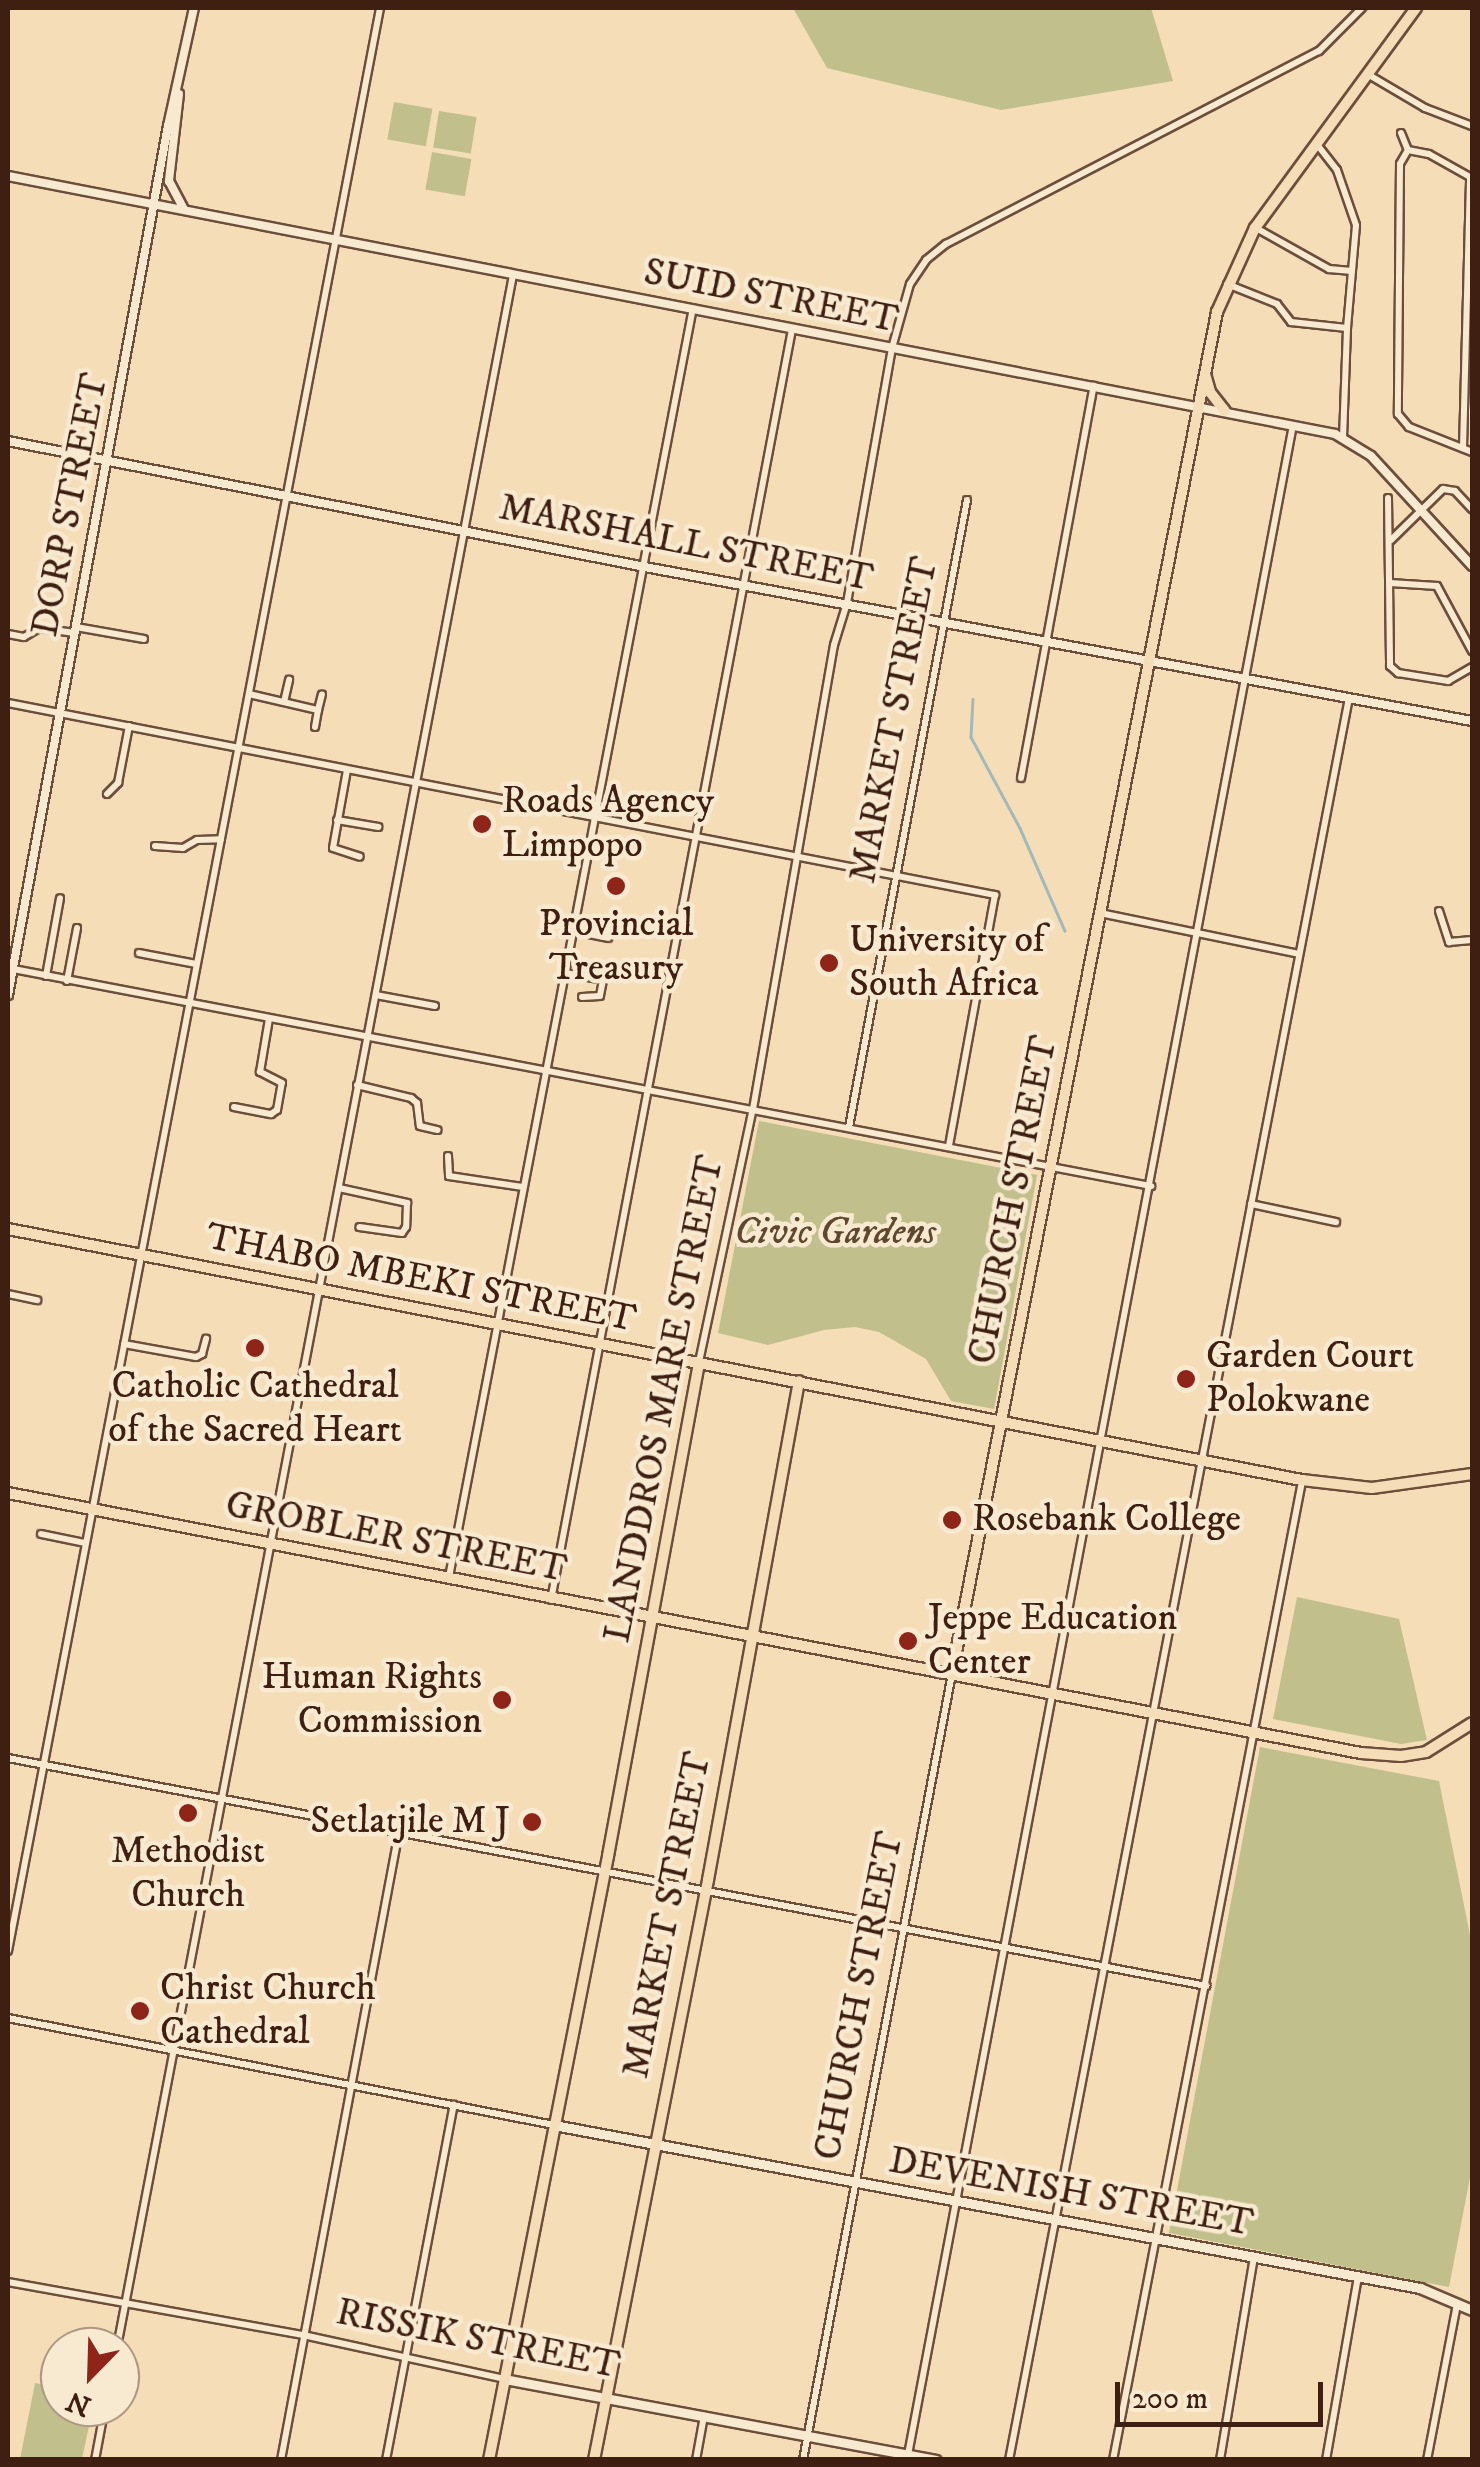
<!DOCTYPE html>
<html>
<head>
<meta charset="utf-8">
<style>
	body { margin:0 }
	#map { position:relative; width:1480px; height:2467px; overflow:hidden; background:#f5ddb8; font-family:"IM FELL DW Pica",serif }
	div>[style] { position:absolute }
	.green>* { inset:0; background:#c1bf8b; transform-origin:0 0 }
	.stream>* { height:2.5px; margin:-1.25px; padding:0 1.25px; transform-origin:1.25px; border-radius:1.25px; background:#a1b9ba }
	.roads { filter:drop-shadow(2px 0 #6c4e3b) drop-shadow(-2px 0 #6c4e3b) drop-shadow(0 2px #6c4e3b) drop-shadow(0 -2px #6c4e3b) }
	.minor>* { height:6px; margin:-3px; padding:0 3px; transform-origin:3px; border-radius:3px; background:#f8e9d1 }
	.tertiary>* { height:8px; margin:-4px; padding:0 4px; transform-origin:4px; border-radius:4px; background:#f8e9d1 }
	.secondary>* { height:9px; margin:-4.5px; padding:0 4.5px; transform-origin:4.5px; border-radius:4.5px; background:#f8e9d1 }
	.primary>* { height:10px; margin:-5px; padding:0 5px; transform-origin:5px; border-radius:5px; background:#f5ddb8 }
	.dots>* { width:28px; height:28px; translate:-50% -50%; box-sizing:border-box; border:5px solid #f8e9d1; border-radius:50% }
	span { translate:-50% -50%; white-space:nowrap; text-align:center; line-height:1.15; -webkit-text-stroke:9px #f8e9d1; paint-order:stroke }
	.street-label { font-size:38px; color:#3e1f11 }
	.poi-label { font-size:38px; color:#3e1f11 }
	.left { translate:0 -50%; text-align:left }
	.right { translate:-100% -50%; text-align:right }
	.park-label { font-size:38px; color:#5f4730; font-style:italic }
	.frame { position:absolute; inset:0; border:10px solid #3e1f11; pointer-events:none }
	.north { position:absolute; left:40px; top:2327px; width:100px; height:100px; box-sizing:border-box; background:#f8e9d1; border:2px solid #ae9884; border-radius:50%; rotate:203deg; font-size:28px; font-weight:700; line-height:40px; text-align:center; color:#3e1f11 }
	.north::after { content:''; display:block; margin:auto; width:35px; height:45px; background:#8f2418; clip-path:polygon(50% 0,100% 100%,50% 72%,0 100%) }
	.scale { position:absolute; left:1115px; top:2382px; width:208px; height:45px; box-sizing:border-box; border:5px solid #3e1f11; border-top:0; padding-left:12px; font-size:30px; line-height:35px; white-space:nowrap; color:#3e1f11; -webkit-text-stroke:8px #f8e9d1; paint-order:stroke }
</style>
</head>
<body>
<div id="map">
	<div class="green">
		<div style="clip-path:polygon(793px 8px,1151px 8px,1173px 81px,1001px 110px,827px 68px)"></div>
		<div style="left:394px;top:102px;width:39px;height:38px;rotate:10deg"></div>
		<div style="left:439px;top:111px;width:38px;height:37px;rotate:9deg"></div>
		<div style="left:432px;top:152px;width:40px;height:38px;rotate:10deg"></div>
		<div style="clip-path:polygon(759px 1121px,1037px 1175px,994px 1409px,951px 1401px,926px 1359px,879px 1332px,855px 1327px,824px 1330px,768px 1345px,718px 1333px)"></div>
		<div style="clip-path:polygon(1297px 1597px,1399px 1619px,1427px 1740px,1401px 1744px,1273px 1719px)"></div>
		<div style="clip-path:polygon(1260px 1747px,1439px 1781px,1472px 1945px,1472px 2167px,1449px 2287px,1169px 2233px)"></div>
		<div style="clip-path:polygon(35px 2383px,60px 2388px,60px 2407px,93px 2407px,82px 2459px,20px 2459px)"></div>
	</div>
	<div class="stream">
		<div style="left:973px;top:699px;width:38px;rotate:93deg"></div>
		<div style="left:971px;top:737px;width:103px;rotate:61.7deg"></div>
		<div style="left:1020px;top:828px;width:112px;rotate:66.4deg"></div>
	</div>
	<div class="roads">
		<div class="minor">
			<div style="left:1369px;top:75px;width:65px;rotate:30.5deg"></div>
			<div style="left:1425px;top:108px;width:50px;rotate:21deg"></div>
			<div style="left:1401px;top:133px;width:18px;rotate:68deg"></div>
			<div style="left:1408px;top:150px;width:16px;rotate:120deg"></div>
			<div style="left:1400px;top:164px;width:250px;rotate:90.5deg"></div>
			<div style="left:1398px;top:414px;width:17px;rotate:50deg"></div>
			<div style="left:1409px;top:427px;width:68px;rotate:21.6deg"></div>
			<div style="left:1408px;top:150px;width:21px;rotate:11deg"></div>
			<div style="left:1429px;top:154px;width:47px;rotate:29.3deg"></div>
			<div style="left:1256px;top:228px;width:84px;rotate:29.3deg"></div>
			<div style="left:1329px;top:269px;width:23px;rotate:5deg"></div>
			<div style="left:1227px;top:284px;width:54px;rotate:21.8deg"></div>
			<div style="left:1277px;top:304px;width:23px;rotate:52deg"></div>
			<div style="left:1291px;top:322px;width:56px;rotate:6.1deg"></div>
			<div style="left:1347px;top:328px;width:103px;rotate:-85deg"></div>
			<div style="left:1356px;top:225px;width:58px;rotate:-109.1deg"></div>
			<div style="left:1337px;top:170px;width:33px;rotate:-128deg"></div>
			<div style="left:1343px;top:438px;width:110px;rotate:-87.9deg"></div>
			<div style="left:1463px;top:448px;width:271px;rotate:-88.5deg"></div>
			<div style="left:1388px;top:498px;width:168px;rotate:89.3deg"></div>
			<div style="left:1390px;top:666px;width:11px;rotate:41deg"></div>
			<div style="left:1398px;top:673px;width:51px;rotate:9.1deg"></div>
			<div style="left:1448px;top:681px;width:28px;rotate:-30deg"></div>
			<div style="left:1391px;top:540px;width:73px;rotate:-44.4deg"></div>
			<div style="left:1443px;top:489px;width:12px;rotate:9deg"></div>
			<div style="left:1455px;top:491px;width:25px;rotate:47deg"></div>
			<div style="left:1390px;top:583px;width:47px;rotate:3.7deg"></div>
			<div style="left:1437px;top:586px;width:74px;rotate:61.7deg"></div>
			<div style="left:76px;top:627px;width:69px;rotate:10deg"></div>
			<div style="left:8px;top:634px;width:16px;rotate:11deg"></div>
			<div style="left:24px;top:637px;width:17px;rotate:-31deg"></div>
			<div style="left:39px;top:628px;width:36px;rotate:8deg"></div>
			<div style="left:249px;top:694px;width:71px;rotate:13.1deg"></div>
			<div style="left:318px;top:710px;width:16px;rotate:-76deg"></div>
			<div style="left:284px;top:702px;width:23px;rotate:-77deg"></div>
			<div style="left:8px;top:703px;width:1006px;rotate:11.01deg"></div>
			<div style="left:995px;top:895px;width:255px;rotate:100.4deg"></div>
			<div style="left:315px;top:727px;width:17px;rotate:-80deg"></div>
			<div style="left:347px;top:770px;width:79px;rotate:100.2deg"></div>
			<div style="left:333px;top:848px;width:28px;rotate:18deg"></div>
			<div style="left:1021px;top:778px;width:399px;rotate:-79.5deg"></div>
			<div style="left:107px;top:794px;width:16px;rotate:-45deg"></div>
			<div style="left:118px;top:783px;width:58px;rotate:-79.1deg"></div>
			<div style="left:337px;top:820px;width:42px;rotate:9.7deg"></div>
			<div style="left:155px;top:846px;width:28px;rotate:4deg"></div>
			<div style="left:183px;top:848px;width:16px;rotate:-30deg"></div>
			<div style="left:197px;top:840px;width:24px;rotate:-2deg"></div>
			<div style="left:1439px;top:911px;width:33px;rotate:72deg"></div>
			<div style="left:1449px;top:942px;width:23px;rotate:-5deg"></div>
			<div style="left:1100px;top:913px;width:203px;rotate:11.6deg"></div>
			<div style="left:573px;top:931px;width:36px;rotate:11deg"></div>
			<div style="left:139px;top:953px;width:58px;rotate:10.9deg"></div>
			<div style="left:8px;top:968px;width:1164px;rotate:10.8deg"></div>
			<div style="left:565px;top:973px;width:39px;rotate:10deg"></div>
			<div style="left:603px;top:980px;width:16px;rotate:101deg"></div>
			<div style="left:600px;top:996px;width:18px;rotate:177deg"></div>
			<div style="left:46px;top:976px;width:79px;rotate:-79.8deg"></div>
			<div style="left:67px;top:981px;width:54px;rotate:-79.3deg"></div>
			<div style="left:376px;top:995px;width:60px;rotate:10.6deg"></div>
			<div style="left:357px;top:1085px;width:56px;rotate:13.5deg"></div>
			<div style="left:411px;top:1098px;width:8px;rotate:40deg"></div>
			<div style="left:417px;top:1103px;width:23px;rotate:83deg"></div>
			<div style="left:420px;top:1126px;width:18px;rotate:13deg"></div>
			<div style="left:234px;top:1107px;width:38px;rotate:11deg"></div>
			<div style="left:271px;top:1114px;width:7px;rotate:-34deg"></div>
			<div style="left:277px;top:1110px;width:27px;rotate:-80deg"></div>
			<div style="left:282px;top:1083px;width:25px;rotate:-153deg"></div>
			<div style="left:260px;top:1072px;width:54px;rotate:-80.4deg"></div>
			<div style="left:849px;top:1127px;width:638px;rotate:-79.34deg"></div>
			<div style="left:448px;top:1156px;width:20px;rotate:87deg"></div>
			<div style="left:449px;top:1176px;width:75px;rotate:8.5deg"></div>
			<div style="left:339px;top:1188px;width:70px;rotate:12.4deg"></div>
			<div style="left:407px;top:1203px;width:24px;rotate:92deg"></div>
			<div style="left:406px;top:1227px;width:7px;rotate:124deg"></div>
			<div style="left:402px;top:1233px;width:43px;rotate:-172.1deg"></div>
			<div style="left:1251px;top:1204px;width:87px;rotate:12deg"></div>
			<div style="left:8px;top:1294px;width:30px;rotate:12deg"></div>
			<div style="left:124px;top:1344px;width:73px;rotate:10.2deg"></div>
			<div style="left:196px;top:1357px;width:7px;rotate:-27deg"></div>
			<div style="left:202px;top:1354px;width:16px;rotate:-75deg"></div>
			<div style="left:699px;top:1362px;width:259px;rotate:-78deg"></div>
			<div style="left:753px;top:1109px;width:471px;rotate:-80.1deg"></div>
			<div style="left:834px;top:645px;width:44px;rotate:-72.8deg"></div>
			<div style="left:847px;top:603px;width:259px;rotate:-80deg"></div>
			<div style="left:892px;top:348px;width:66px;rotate:-74.3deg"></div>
			<div style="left:910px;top:284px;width:29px;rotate:-56deg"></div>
			<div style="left:926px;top:260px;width:26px;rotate:-39deg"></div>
			<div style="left:946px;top:244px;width:420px;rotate:-27.4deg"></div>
			<div style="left:1319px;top:51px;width:61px;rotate:-45deg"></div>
			<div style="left:41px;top:1534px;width:45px;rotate:11.6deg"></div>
			<div style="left:449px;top:1577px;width:1292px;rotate:-79.12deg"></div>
			<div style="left:551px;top:1600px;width:1294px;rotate:-79.26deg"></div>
			<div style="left:8px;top:1758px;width:1220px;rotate:10.77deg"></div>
			<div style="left:8px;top:1951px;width:1978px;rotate:-79.16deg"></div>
			<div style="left:8px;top:2018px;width:556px;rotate:11.09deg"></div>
			<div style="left:8px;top:2282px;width:300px;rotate:10.2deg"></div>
			<div style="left:303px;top:2335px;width:206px;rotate:12.3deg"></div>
			<div style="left:117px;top:2347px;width:2110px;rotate:-79.18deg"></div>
			<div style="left:95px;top:2460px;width:54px;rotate:-79.3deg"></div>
			<div style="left:281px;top:2460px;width:640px;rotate:-79.37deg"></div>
			<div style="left:386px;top:2460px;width:362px;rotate:-79.2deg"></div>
			<div style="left:696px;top:2460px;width:45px;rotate:-79.7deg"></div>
			<div style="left:803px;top:2460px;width:800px;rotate:-79.27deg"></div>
			<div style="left:907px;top:2460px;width:2071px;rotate:-79.26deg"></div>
			<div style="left:1009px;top:2460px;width:1795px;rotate:-79.08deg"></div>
			<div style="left:1113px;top:2460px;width:997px;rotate:-79.07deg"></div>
			<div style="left:1220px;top:2460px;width:206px;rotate:-80.5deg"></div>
			<div style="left:1326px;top:2460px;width:187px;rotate:-80.1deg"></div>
			<div style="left:1427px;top:2460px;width:159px;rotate:-79.1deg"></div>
		</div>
		<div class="tertiary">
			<div style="left:179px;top:94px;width:88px;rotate:96.6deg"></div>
			<div style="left:169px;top:181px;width:32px;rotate:62deg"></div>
			<div style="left:8px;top:176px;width:1352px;rotate:11deg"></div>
			<div style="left:1335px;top:434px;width:42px;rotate:31.4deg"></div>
			<div style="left:1371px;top:456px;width:149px;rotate:47.4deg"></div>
			<div style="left:8px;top:441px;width:649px;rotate:11.19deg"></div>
			<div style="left:645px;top:567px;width:841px;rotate:10.55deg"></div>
			<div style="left:8px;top:995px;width:884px;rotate:-79.57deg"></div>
			<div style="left:168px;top:126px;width:121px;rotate:-77.6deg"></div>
		</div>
		<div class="secondary">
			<div style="left:554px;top:2125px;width:881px;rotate:10.66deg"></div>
			<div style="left:1420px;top:2288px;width:56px;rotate:22.9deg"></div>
			<div style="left:504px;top:2379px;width:439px;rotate:10.6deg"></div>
		</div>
		<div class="primary">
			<div style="left:1205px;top:374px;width:19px;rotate:74deg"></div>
			<div style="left:1210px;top:392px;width:24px;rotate:52deg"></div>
			<div style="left:8px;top:1229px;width:1318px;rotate:10.98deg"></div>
			<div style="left:1302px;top:1480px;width:70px;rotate:6.5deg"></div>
			<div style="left:1372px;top:1488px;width:101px;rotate:-8deg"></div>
			<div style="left:8px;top:1493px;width:1378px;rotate:10.88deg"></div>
			<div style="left:1361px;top:1753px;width:40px;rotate:4.3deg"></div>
			<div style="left:1401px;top:1756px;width:25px;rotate:-9deg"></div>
			<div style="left:1426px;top:1752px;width:54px;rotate:-32.2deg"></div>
			<div style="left:952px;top:1673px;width:1387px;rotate:-78.98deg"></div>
			<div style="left:1217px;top:312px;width:92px;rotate:-65.7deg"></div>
			<div style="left:1255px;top:228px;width:273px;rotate:-53.8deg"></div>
			<div style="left:489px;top:2460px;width:616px;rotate:-78.85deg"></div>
			<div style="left:608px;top:1856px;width:501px;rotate:-79.54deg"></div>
			<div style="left:594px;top:2460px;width:591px;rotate:-78.88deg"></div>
			<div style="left:708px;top:1880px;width:507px;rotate:-79.66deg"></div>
		</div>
	</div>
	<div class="dots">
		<div style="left:482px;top:824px;background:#8f2418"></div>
		<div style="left:616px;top:886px;background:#8f2418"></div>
		<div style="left:829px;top:963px;background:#8f2418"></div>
		<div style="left:255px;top:1348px;background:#8f2418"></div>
		<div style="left:1186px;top:1379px;background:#8f2418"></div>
		<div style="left:952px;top:1520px;background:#8f2418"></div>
		<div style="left:908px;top:1641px;background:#8f2418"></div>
		<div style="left:502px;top:1700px;background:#8f2418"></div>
		<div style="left:188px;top:1813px;background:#8f2418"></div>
		<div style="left:532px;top:1822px;background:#8f2418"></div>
		<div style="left:140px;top:2011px;background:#8f2418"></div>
	</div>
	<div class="street-label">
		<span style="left:771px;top:297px;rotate:11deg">SUID STREET</span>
		<span style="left:71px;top:505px;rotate:-79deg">DORP STREET</span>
		<span style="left:686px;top:544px;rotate:11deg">MARSHALL STREET</span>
		<span style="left:895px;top:720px;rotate:-79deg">MARKET STREET</span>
		<span style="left:1014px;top:1200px;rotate:-79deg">CHURCH STREET</span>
		<span style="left:421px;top:1279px;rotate:11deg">THABO MBEKI STREET</span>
		<span style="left:665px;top:1399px;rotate:-79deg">LANDDROS MARE STREET</span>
		<span style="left:396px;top:1538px;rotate:11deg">GROBLER STREET</span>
		<span style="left:668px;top:1915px;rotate:-79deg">MARKET STREET</span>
		<span style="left:860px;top:1996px;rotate:-79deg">CHURCH STREET</span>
		<span style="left:1071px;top:2193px;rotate:10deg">DEVENISH STREET</span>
		<span style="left:478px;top:2340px;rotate:11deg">RISSIK STREET</span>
	</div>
	<div class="poi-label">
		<span class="left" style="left:502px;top:824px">Roads Agency<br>Limpopo</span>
		<span style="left:616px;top:947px">Provincial<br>Treasury</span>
		<span class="left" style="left:849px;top:963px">University of<br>South Africa</span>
		<span class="left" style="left:1206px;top:1379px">Garden Court<br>Polokwane</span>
		<span style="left:255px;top:1409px">Catholic Cathedral<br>of the Sacred Heart</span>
		<span class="left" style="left:972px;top:1520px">Rosebank College</span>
		<span class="left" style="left:928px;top:1641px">Jeppe Education<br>Center</span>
		<span class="right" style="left:482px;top:1700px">Human Rights<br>Commission</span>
		<span class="right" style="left:510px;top:1822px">Setlatjile M J</span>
		<span style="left:188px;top:1874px">Methodist<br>Church</span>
		<span class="left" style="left:160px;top:2011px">Christ Church<br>Cathedral</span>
	</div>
	<div class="park-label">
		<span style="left:835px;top:1233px">Civic Gardens</span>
	</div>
	<div class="frame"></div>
	<div class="north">N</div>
	<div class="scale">200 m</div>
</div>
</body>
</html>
